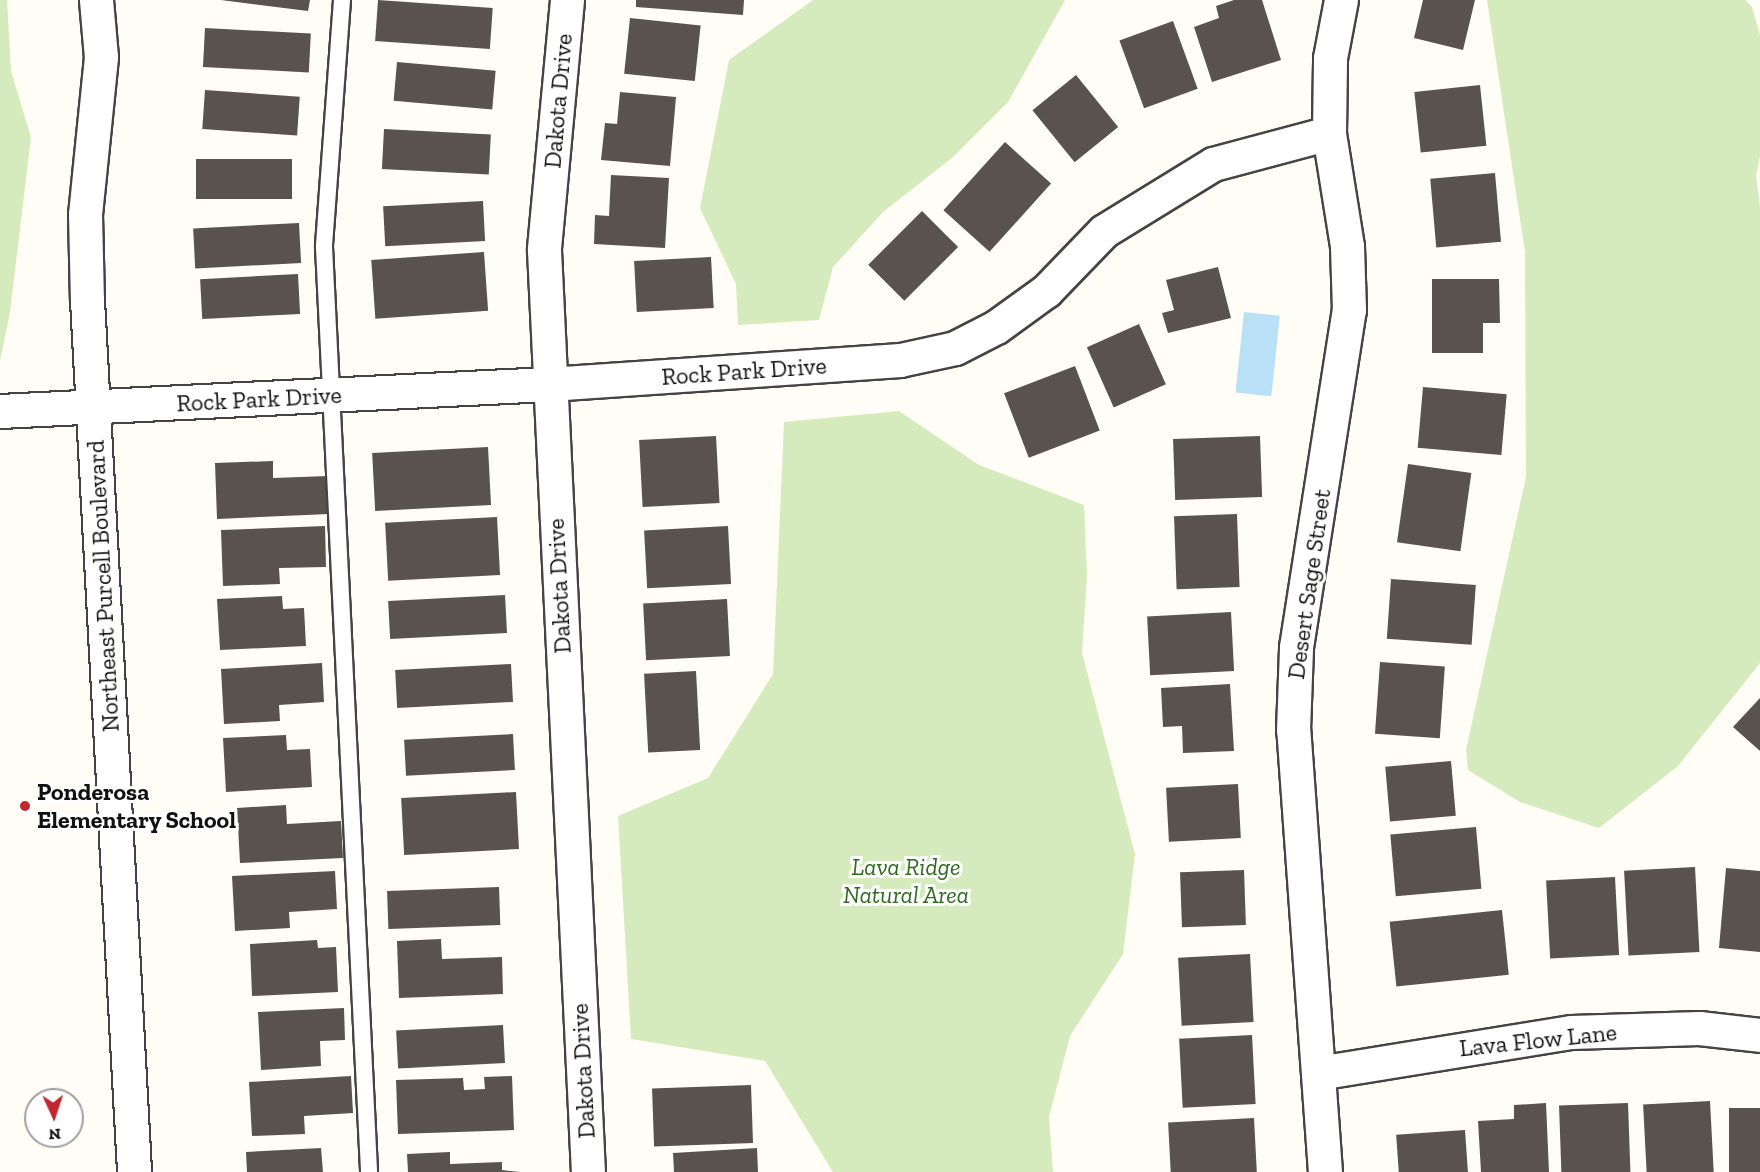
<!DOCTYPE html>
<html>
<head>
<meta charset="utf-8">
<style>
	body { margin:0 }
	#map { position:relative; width:1760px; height:1172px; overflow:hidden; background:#fffdf5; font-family:"Zilla Slab",serif }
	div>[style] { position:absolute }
	.green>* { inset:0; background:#d5ebbd }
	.water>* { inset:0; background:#b9e0f7; transform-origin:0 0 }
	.building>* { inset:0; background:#5a524d; transform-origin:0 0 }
	.roads { filter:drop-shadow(2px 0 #444) drop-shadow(-2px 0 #444) drop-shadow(0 2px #444) drop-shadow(0 -2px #444) }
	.service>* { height:16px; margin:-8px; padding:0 8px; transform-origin:8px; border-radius:8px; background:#fff }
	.minor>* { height:33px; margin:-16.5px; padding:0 16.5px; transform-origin:16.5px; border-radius:16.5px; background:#fff }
	.tertiary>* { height:33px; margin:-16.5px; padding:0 16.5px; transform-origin:16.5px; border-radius:16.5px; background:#fff }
	.dots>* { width:16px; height:16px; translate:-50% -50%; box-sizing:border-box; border:3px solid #fff; border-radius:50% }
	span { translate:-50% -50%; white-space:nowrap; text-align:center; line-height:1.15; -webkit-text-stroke:6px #fff; paint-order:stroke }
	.street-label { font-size:24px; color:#111 }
	.poi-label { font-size:24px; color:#111; font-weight:700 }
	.left { translate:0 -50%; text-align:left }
	.park-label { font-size:24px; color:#2f6b1f; font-style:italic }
	.north { position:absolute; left:24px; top:1088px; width:60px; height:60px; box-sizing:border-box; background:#fff; border:2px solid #a0a0a0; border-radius:50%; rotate:177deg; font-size:16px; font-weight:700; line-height:24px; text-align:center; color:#111 }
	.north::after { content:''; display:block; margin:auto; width:21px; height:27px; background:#c4262e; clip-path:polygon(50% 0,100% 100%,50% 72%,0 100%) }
</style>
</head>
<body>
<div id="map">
	<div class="green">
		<div style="clip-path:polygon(0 0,7px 0,11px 71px,31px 137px,10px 312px,0 361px)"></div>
		<div style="clip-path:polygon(813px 0,1065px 0,1008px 102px,953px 157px,883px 212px,833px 267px,819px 320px,738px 325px,736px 284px,700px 208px,729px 60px)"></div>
		<div style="clip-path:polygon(1487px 0,1745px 0,1752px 7px,1760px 35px,1760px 156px,1756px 176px,1760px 208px,1760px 663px,1678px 766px,1599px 828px,1520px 802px,1468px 770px,1466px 750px,1526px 477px,1525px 252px)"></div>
		<div style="clip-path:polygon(899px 411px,979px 465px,1084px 505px,1087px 575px,1082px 653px,1135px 854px,1123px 954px,1070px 1036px,1049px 1117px,1053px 1172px,833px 1172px,765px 1061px,631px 1039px,618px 816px,708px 778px,773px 674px,784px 422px)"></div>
	</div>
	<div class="water">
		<div style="left:1244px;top:312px;width:36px;height:81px;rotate:6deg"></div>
	</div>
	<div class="building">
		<div style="clip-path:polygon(221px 0,310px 0,308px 11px)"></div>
		<div style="left:378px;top:0;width:115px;height:41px;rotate:4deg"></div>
		<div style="clip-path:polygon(636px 0,744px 0,743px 15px,636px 7px)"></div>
		<div style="clip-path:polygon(1234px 0,1262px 0,1281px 60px,1212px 82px,1194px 27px,1219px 18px,1216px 6px)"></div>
		<div style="clip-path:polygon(1423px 0,1475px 0,1463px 50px,1414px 38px)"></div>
		<div style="left:630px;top:18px;width:71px;height:56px;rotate:6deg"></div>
		<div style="left:1173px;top:21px;width:72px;height:57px;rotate:70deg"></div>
		<div style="left:205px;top:28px;width:106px;height:39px;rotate:3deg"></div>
		<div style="left:397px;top:62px;width:99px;height:39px;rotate:5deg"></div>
		<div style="left:1076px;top:75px;width:67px;height:56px;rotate:51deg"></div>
		<div style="left:1480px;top:85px;width:61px;height:66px;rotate:84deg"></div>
		<div style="left:205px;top:90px;width:95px;height:39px;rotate:4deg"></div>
		<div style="clip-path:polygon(620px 92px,676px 97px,670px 166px,601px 160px,605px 123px,617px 124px)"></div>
		<div style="left:384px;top:129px;width:107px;height:40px;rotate:3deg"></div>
		<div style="left:1005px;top:142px;width:62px;height:92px;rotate:42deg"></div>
		<div style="left:196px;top:159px;width:96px;height:40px"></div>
		<div style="left:1495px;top:173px;width:69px;height:65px;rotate:85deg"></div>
		<div style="clip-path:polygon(611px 175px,669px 178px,665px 248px,594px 244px,595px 215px,609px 216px)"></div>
		<div style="left:483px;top:201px;width:40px;height:100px;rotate:87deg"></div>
		<div style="left:922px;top:211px;width:51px;height:76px;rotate:45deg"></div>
		<div style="left:299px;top:223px;width:40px;height:106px;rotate:87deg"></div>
		<div style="left:484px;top:252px;width:59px;height:113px;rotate:86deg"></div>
		<div style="left:711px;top:257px;width:51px;height:77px;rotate:87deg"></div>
		<div style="clip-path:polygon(1218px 267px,1231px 318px,1168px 333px,1162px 313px,1174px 310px,1166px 280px)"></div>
		<div style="left:298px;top:274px;width:40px;height:98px;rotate:87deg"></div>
		<div style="clip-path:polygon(1432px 279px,1499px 279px,1500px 323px,1483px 323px,1483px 353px,1432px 353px)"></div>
		<div style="left:1139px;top:324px;width:66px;height:57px;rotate:66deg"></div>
		<div style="left:1075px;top:366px;width:69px;height:76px;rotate:69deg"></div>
		<div style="left:1423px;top:387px;width:84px;height:61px;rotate:5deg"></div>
		<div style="left:716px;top:436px;width:67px;height:77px;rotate:87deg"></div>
		<div style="left:1260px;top:436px;width:61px;height:87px;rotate:88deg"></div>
		<div style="left:488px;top:447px;width:58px;height:116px;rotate:87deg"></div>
		<div style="clip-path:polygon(273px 461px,273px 478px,328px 476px,329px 514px,217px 519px,215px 463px)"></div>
		<div style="left:1408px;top:464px;width:64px;height:79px;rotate:8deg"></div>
		<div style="left:1237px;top:514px;width:73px;height:63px;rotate:88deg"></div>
		<div style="left:497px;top:517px;width:58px;height:112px;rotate:87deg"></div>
		<div style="clip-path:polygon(325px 526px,326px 567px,279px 568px,280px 584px,223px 586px,221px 530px)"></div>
		<div style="left:728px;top:526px;width:58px;height:84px;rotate:87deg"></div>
		<div style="left:1391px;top:579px;width:85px;height:60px;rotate:4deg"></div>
		<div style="left:505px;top:595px;width:38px;height:117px;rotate:87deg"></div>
		<div style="clip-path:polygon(282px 596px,283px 609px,304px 608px,306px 646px,220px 650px,217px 599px)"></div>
		<div style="left:727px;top:599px;width:57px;height:84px;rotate:87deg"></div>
		<div style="left:1231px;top:612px;width:59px;height:84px;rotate:87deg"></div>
		<div style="left:1380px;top:662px;width:65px;height:72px;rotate:4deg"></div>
		<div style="clip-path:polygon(322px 663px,324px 702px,279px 705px,280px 721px,224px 724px,221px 669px)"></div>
		<div style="left:511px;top:664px;width:38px;height:116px;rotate:87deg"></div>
		<div style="left:696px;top:671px;width:79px;height:52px;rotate:87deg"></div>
		<div style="clip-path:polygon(1230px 684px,1234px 751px,1183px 753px,1182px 726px,1163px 727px,1161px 688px)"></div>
		<div style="clip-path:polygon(1760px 698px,1760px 751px,1733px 727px)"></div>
		<div style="left:513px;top:734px;width:36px;height:109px;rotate:87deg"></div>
		<div style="clip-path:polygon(286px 735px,287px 750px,310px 749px,312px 787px,226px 792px,223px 738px)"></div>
		<div style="left:1451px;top:761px;width:55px;height:66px;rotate:85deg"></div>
		<div style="left:1238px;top:784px;width:54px;height:72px;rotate:87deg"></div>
		<div style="left:516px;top:792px;width:57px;height:115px;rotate:87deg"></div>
		<div style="clip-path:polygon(286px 805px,287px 824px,341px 821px,343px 858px,240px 863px,237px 808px)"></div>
		<div style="left:1476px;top:827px;width:62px;height:86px;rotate:85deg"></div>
		<div style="left:1695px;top:867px;width:85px;height:71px;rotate:87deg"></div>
		<div style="clip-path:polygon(1726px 868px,1760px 871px,1760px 952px,1719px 948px)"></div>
		<div style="left:1244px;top:870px;width:55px;height:64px;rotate:88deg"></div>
		<div style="clip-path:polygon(335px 871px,337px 909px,289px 912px,290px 928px,235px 931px,232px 876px)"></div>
		<div style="left:1615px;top:877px;width:78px;height:69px;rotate:87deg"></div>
		<div style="left:499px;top:887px;width:38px;height:112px;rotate:88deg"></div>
		<div style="left:1502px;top:910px;width:65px;height:113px;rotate:84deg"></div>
		<div style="clip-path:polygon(441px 939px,442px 959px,502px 957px,503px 994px,399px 998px,397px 941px)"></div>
		<div style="clip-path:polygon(317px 940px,318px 948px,336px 947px,338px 992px,252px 996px,250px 944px)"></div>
		<div style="left:1250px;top:954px;width:68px;height:72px;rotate:87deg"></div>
		<div style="clip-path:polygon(344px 1008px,345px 1040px,320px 1041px,321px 1066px,261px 1070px,258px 1012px)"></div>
		<div style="left:503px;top:1025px;width:38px;height:107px;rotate:87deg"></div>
		<div style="left:1252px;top:1035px;width:69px;height:73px;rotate:87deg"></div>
		<div style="clip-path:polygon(351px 1076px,353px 1113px,304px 1116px,305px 1134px,252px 1136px,249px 1082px)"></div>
		<div style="clip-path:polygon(512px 1076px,514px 1130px,398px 1134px,396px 1080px,463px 1078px,464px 1090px,485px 1089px,484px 1077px)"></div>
		<div style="left:751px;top:1085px;width:58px;height:99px;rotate:88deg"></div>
		<div style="left:1710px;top:1101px;width:71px;height:67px;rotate:87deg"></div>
		<div style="clip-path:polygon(1546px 1103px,1549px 1172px,1481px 1172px,1478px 1121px,1514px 1119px,1514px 1105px)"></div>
		<div style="left:1628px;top:1103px;width:69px;height:69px;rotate:88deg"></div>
		<div style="left:1760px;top:1108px;width:64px;height:31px;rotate:90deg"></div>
		<div style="left:1254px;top:1118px;width:54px;height:86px;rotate:87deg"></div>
		<div style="left:1465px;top:1130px;width:42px;height:69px;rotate:86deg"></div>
		<div style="clip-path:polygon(321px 1148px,323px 1172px,247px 1172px,246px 1152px)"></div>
		<div style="clip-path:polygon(757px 1148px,758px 1172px,674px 1172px,673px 1153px)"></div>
		<div style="clip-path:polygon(450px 1152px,450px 1164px,502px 1162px,502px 1170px,520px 1172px,408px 1172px,407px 1154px)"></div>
	</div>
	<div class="roads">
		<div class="service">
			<div style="left:342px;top:0;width:248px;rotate:94.2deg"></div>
			<div style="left:324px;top:247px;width:926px;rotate:87.21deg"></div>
		</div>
		<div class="minor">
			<div style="left:567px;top:0;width:251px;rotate:95.3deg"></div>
			<div style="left:544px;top:250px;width:923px;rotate:87.27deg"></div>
			<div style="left:0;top:411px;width:550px;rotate:-2.82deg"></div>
			<div style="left:549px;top:384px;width:352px;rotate:-3.9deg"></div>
			<div style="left:900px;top:360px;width:56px;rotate:-12.3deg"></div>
			<div style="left:955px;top:348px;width:46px;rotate:-27.1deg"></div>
			<div style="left:996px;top:327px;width:62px;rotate:-35.8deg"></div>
			<div style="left:1046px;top:291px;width:83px;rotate:-46deg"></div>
			<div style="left:1104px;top:231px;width:128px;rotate:-31.6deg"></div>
			<div style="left:1213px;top:164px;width:120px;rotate:-15deg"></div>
			<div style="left:1318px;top:1073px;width:256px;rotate:-9.2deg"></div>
			<div style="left:1571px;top:1032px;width:128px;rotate:-1.8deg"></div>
			<div style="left:1699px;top:1028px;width:61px;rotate:6.5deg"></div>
			<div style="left:1325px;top:1172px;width:443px;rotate:-94.1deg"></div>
			<div style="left:1293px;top:730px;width:83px;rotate:-87.9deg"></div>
			<div style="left:1296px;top:647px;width:341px;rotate:-81.1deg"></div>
			<div style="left:1349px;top:310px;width:64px;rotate:-91.8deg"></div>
			<div style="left:1347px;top:246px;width:114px;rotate:-99.1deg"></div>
			<div style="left:1329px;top:133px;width:75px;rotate:-89.2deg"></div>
			<div style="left:1330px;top:58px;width:59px;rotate:-79.3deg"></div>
		</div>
		<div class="tertiary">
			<div style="left:96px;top:0;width:57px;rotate:85deg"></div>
			<div style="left:101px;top:57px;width:158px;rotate:95.8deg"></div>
			<div style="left:85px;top:214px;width:86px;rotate:88.7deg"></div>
			<div style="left:87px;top:300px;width:873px;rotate:86.91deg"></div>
		</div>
	</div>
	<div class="dots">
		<div style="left:25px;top:806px;background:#c4262e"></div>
	</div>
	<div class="street-label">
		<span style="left:558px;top:101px;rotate:-85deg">Dakota Drive</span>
		<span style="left:744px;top:371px;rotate:-4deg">Rock Park Drive</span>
		<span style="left:259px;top:399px;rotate:-3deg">Rock Park Drive</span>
		<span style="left:1309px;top:584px;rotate:-82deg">Desert Sage Street</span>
		<span style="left:103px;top:586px;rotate:-93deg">Northeast Purcell Boulevard</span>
		<span style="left:559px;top:586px;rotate:-93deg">Dakota Drive</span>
		<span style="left:1538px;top:1040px;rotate:-6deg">Lava Flow Lane</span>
		<span style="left:583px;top:1071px;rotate:-93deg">Dakota Drive</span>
	</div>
	<div class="poi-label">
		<span class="left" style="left:37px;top:806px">Ponderosa<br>Elementary School</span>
	</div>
	<div class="park-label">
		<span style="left:906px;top:881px">Lava Ridge<br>Natural Area</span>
	</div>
	<div class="north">N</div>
</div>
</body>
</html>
